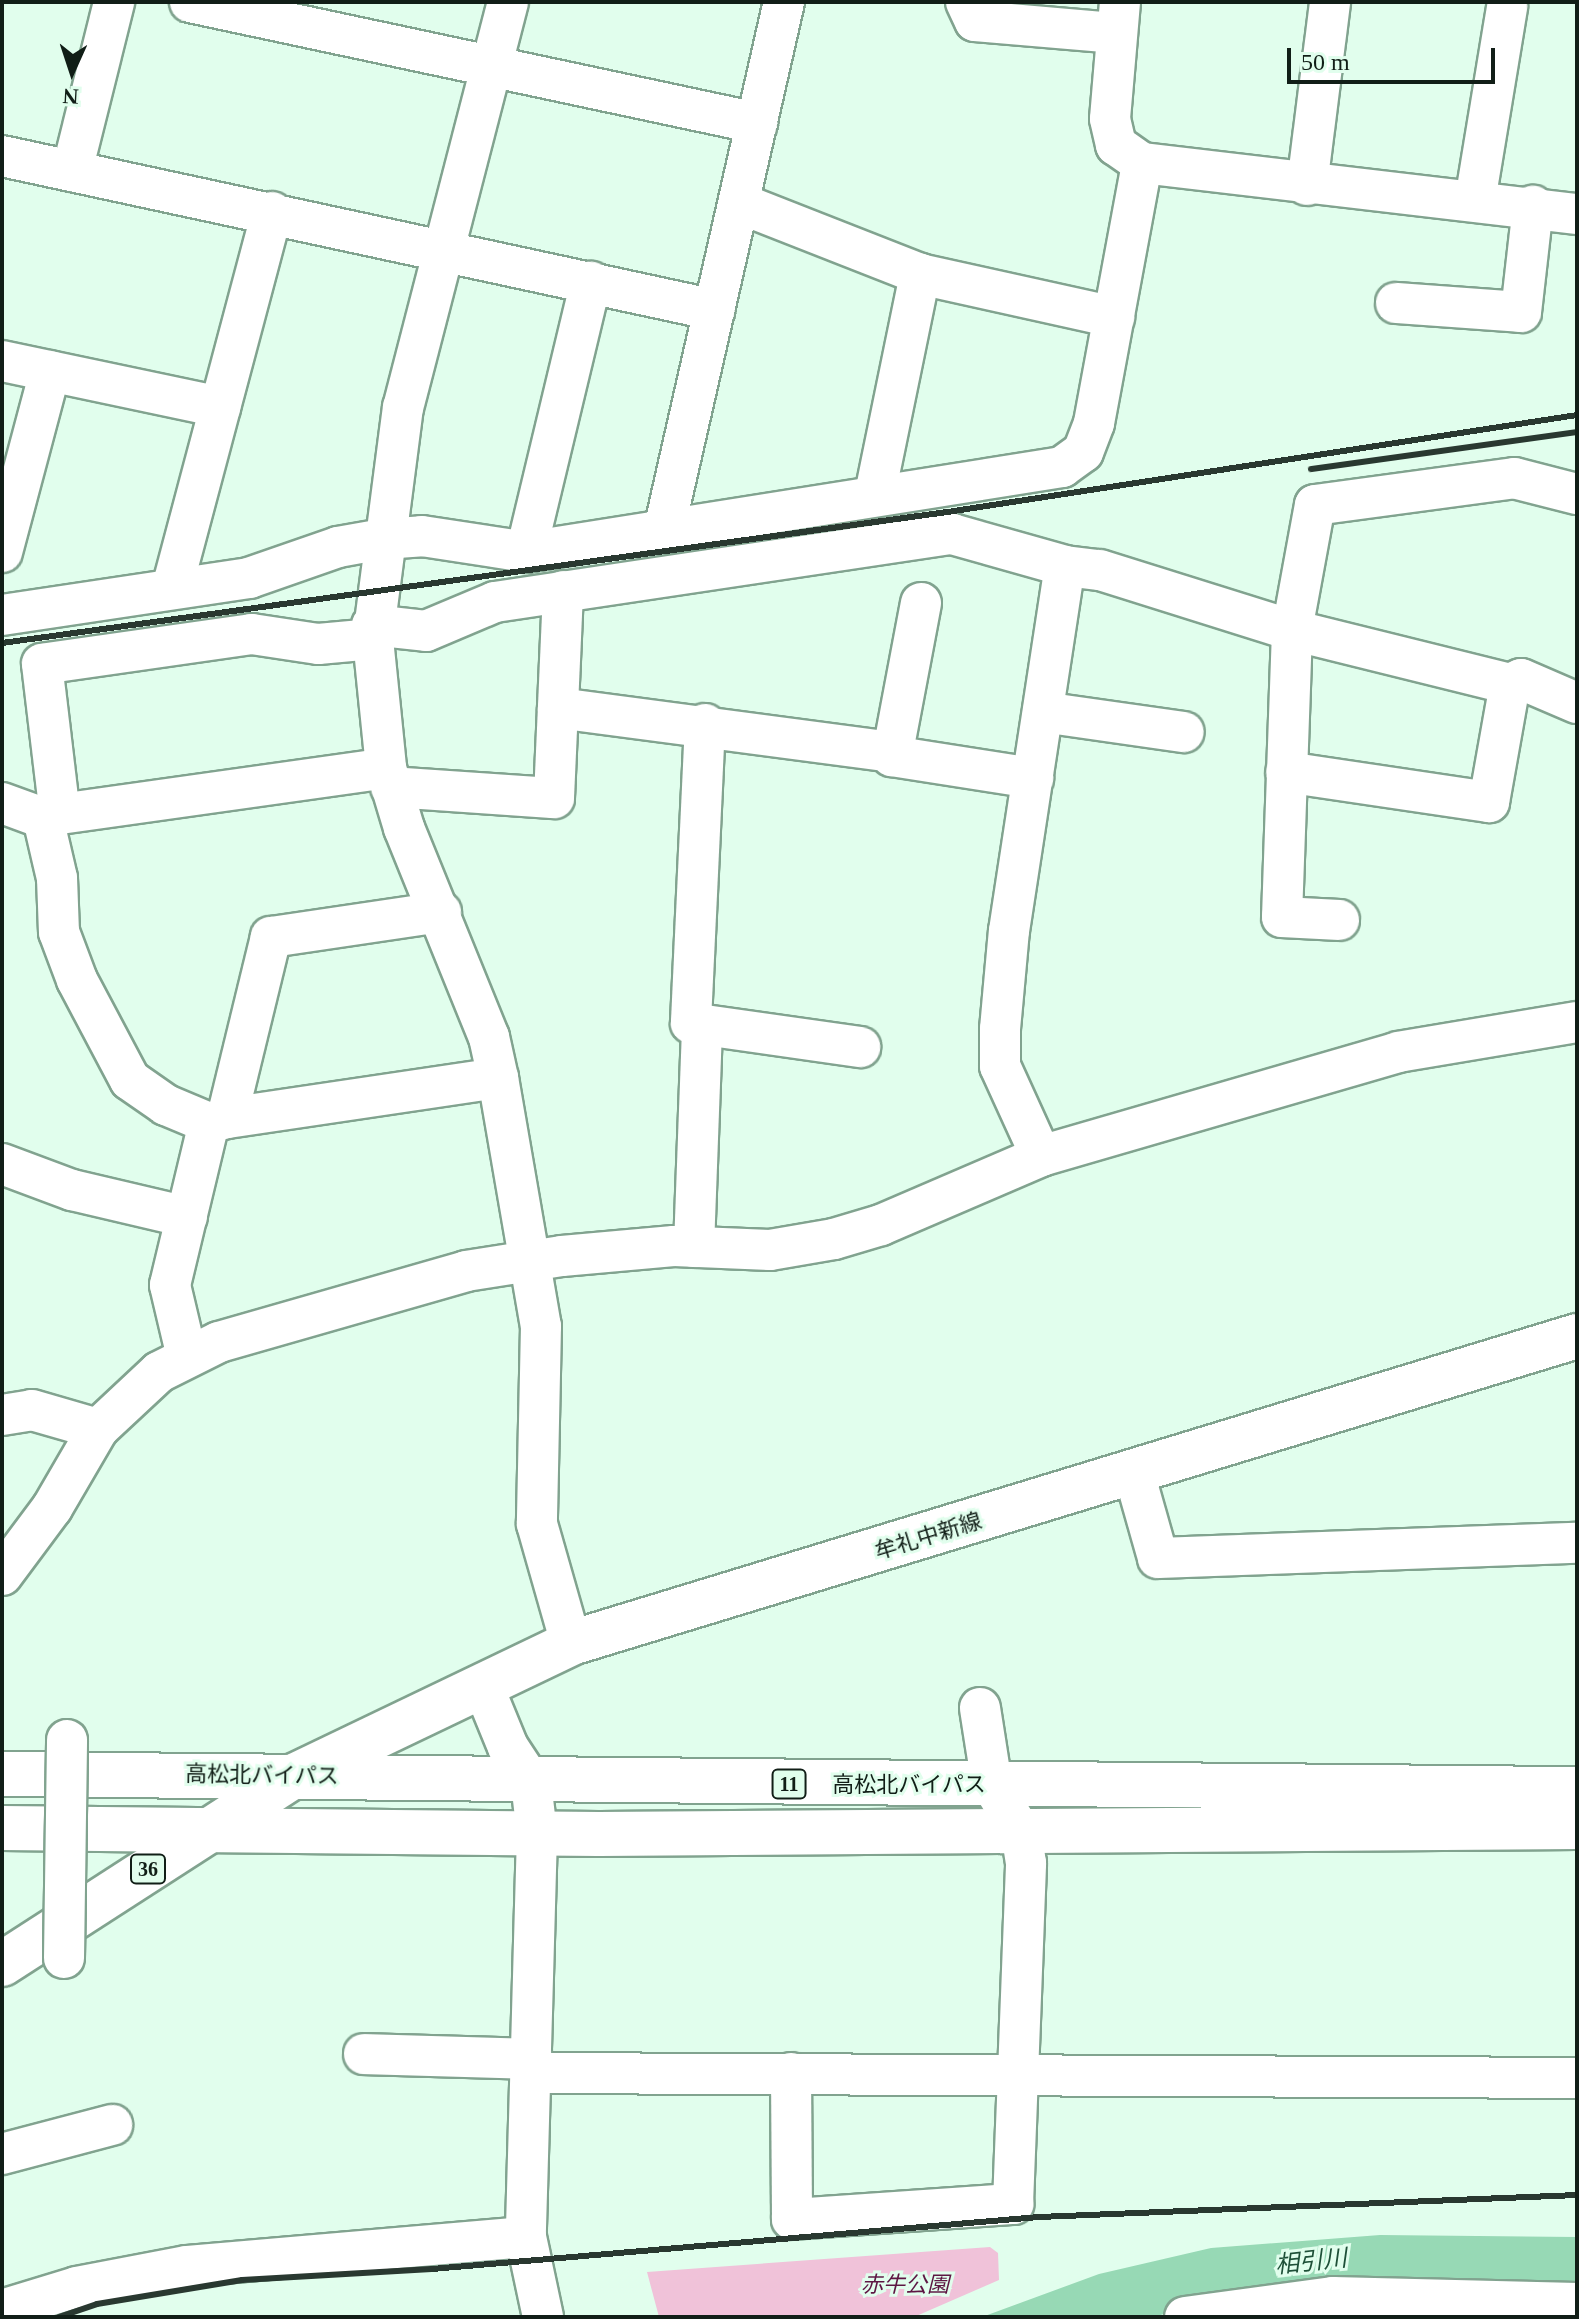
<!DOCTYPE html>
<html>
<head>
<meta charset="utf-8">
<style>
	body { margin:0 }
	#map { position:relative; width:1579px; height:2319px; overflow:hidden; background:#e1feed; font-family:"Times New Roman","Noto Sans JP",serif }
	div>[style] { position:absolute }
	.green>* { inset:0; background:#f0c2d9 }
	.water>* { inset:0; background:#97d9b5 }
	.roads { filter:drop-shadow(2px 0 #81a38f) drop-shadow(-2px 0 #81a38f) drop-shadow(0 2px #81a38f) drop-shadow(0 -2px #81a38f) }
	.minor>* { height:40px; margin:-20px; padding:0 20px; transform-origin:20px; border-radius:20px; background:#fff }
	.major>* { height:44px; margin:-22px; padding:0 22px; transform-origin:22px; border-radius:22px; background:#fff }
	.highway>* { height:44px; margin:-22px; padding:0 22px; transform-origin:22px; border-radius:22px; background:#fff }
	.rail>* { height:6px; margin:-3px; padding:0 3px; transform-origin:3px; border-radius:3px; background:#293830 }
	.bridges { filter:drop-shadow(2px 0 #81a38f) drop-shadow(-2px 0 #81a38f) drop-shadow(0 2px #81a38f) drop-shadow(0 -2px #81a38f) }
	.minor-bridge>* { height:40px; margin:-20px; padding:0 20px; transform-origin:20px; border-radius:20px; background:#fff }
	span { translate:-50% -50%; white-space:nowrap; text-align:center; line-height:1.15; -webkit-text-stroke:6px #e1feed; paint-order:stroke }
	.shield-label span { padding:2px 6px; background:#e1feed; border:2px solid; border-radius:6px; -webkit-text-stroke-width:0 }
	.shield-label { font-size:20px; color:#111e17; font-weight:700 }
	.street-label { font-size:22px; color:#111e17 }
	.park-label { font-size:22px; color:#5d1643; font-style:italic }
	.water-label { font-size:24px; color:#1e5038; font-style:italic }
	.frame { position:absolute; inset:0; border:4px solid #111e17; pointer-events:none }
	.north { position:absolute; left:32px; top:32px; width:80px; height:80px; -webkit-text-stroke:6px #e1feed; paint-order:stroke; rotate:183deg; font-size:22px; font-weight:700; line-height:32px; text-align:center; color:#111e17 }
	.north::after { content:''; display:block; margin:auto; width:28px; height:36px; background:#111e17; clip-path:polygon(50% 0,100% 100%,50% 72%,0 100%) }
	.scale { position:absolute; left:1287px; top:48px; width:208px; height:36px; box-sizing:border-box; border:4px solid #111e17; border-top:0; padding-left:10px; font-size:24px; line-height:28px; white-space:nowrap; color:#111e17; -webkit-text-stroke:6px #e1feed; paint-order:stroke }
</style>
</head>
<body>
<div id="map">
	<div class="green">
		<div style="clip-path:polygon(990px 2247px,998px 2253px,999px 2280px,914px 2317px,659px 2317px,647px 2272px)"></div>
	</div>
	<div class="water">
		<div style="clip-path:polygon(1380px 2235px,1577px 2237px,1577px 2289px,1209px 2302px,1153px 2317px,982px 2317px,1099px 2274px,1211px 2248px)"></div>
	</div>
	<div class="roads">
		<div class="minor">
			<div style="left:190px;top:2px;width:580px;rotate:12.05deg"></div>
			<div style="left:508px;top:2px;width:418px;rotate:104.5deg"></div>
			<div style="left:403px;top:407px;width:234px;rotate:97.4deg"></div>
			<div style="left:373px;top:639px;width:130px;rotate:84.2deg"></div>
			<div style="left:386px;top:768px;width:63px;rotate:73.3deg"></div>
			<div style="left:404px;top:828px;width:226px;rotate:67.9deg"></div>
			<div style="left:489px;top:1037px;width:42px;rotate:77.6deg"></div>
			<div style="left:498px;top:1078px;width:252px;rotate:80.2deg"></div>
			<div style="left:541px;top:1326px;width:198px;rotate:91.2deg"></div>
			<div style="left:537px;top:1524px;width:124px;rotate:74.1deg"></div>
			<div style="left:966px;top:2px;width:21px;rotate:65deg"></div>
			<div style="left:975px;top:21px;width:142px;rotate:4.9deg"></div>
			<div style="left:1120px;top:2px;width:117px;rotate:94.9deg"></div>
			<div style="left:1110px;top:119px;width:27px;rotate:77deg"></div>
			<div style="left:1116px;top:145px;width:32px;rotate:35deg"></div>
			<div style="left:1142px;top:163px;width:438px;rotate:6.7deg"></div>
			<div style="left:2px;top:156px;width:729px;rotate:12.19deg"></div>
			<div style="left:72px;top:171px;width:174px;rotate:-76deg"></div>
			<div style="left:1307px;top:185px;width:184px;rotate:-82.8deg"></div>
			<div style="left:1475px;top:201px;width:197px;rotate:-80.6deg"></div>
			<div style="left:739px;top:203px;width:194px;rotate:21.4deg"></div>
			<div style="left:920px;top:274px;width:199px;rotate:12.5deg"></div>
			<div style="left:1396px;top:303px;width:125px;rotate:4.1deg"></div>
			<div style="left:1521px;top:312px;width:107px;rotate:-83.5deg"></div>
			<div style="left:2px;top:361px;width:223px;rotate:11.9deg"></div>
			<div style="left:875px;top:494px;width:225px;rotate:-78.4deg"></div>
			<div style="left:664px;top:530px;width:541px;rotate:-77.2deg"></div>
			<div style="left:2px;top:552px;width:187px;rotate:-75.1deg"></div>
			<div style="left:526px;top:552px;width:278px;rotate:-76.5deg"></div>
			<div style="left:172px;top:588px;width:389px;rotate:-75.1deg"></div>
			<div style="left:921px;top:603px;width:156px;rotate:100.7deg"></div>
			<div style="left:892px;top:756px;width:143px;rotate:8.9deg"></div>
			<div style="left:2px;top:615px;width:250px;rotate:-8.5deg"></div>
			<div style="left:249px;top:578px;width:94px;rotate:-19.2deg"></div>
			<div style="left:338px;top:547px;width:46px;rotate:-10.1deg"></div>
			<div style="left:383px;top:539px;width:39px;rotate:-4deg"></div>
			<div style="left:422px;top:536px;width:105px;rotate:8.7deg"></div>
			<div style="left:526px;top:552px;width:543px;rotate:-9.01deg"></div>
			<div style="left:1062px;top:467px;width:26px;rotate:-36deg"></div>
			<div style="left:1083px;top:452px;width:31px;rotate:-69deg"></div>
			<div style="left:1094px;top:423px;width:264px;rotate:-79.5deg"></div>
			<div style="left:372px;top:625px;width:54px;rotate:6.3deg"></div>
			<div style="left:426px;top:631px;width:75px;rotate:-22.8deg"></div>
			<div style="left:495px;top:602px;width:462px;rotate:-8.5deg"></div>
			<div style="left:952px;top:534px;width:117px;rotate:15.8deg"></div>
			<div style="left:1065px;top:566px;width:35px;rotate:7deg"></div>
			<div style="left:1100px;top:570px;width:201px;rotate:17.4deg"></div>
			<div style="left:1292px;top:630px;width:225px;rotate:13.9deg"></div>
			<div style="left:1510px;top:684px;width:120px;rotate:100.1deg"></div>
			<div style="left:1489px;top:802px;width:205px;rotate:-171.6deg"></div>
			<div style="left:373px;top:639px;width:55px;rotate:174.8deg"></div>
			<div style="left:318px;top:644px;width:67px;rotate:-171.4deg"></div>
			<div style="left:252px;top:634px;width:212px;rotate:171.9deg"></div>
			<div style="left:42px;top:664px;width:151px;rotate:83.2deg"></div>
			<div style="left:60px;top:814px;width:329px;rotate:-8deg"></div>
			<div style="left:1510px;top:684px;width:12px;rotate:-24deg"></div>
			<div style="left:1521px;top:679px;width:61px;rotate:23.2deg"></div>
			<div style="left:558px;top:708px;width:338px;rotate:7.5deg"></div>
			<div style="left:1043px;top:712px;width:142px;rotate:8.1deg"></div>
			<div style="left:705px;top:724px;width:299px;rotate:92.7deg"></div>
			<div style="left:691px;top:1023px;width:171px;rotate:8.1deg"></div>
			<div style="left:391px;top:787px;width:163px;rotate:3.9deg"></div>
			<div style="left:554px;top:798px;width:207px;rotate:-87.5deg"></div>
			<div style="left:2px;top:803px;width:44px;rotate:20.1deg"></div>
			<div style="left:43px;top:818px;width:62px;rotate:76.9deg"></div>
			<div style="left:57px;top:878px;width:54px;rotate:87.9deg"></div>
			<div style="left:59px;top:932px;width:51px;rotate:69.4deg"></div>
			<div style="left:77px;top:980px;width:113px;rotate:62.1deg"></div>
			<div style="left:130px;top:1080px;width:44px;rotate:34.8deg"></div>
			<div style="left:166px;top:1105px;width:47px;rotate:22.7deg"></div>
			<div style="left:441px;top:912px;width:172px;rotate:171.6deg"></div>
			<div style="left:271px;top:937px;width:186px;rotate:103.7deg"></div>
			<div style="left:227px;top:1118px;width:274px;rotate:-8.4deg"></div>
			<div style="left:1339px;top:920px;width:57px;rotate:-177deg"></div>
			<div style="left:1282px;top:917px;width:287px;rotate:-88deg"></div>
			<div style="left:1292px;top:630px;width:127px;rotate:-79.6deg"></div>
			<div style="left:1315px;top:505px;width:201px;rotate:-7.7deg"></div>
			<div style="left:1514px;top:478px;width:65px;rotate:14.3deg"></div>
			<div style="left:1041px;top:1156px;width:99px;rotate:-114.5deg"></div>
			<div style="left:1000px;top:1066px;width:37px;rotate:-90deg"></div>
			<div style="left:1000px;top:1029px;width:98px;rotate:-84.8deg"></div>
			<div style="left:1009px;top:931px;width:369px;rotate:-81.3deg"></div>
			<div style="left:2px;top:1164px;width:75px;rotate:20.4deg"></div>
			<div style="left:72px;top:1190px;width:118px;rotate:13.2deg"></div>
			<div style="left:694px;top:1247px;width:223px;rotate:-87.9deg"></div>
			<div style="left:187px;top:1357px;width:74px;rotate:-103.3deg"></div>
			<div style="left:170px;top:1285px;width:167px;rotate:-76.5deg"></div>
			<div style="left:209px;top:1123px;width:19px;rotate:-16deg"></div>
			<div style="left:2px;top:1415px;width:30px;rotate:-9deg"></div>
			<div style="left:32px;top:1410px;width:69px;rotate:16.1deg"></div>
			<div style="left:1134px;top:1473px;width:88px;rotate:74.2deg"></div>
			<div style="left:1158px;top:1558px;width:419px;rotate:-2.1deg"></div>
			<div style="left:2px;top:1575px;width:84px;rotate:-53.3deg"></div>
			<div style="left:52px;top:1508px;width:91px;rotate:-59.8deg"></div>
			<div style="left:98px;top:1429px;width:83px;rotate:-43.1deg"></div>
			<div style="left:159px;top:1372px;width:67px;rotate:-26.6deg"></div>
			<div style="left:219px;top:1342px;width:257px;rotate:-16deg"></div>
			<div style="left:466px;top:1271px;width:97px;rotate:-8.9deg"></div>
			<div style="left:562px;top:1256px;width:112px;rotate:-5.1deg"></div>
			<div style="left:674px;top:1246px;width:96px;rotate:2.4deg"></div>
			<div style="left:770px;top:1250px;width:65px;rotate:-9.8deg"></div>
			<div style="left:834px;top:1239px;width:49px;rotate:-16.6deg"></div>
			<div style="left:881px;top:1225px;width:174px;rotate:-23.3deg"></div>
			<div style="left:1041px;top:1156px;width:372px;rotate:-16.2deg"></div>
			<div style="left:1398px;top:1052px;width:181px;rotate:-9.5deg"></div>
			<div style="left:483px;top:1686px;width:66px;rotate:67.7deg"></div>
			<div style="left:508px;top:1747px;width:42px;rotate:56.7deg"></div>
			<div style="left:531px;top:1782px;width:52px;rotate:83.4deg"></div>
			<div style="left:537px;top:1834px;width:403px;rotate:91.6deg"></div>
			<div style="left:526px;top:2237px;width:82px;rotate:78deg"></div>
			<div style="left:364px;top:2054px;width:168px;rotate:1.7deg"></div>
			<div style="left:531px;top:2073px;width:1046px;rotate:0.27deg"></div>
			<div style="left:791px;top:2073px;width:146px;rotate:89.6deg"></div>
			<div style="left:792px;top:2219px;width:222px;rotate:-3.9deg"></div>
			<div style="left:1013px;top:2204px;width:341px;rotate:-87.8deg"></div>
			<div style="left:1026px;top:1863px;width:31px;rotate:-99deg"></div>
			<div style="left:1021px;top:1832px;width:55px;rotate:-121.7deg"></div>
			<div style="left:992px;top:1785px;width:78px;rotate:-98.9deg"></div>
			<div style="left:2px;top:2154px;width:114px;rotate:-14.8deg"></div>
			<div style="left:2px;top:2310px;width:78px;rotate:-17deg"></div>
			<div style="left:77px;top:2287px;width:112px;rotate:-10.8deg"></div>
			<div style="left:187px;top:2266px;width:340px;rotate:-4.9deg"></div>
			<div style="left:1185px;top:2317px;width:149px;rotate:-7.7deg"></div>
			<div style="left:1333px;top:2297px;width:244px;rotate:1.4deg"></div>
		</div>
		<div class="major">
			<div style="left:2px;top:1964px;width:347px;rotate:-32.8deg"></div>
			<div style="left:294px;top:1776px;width:307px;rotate:-25.6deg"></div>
			<div style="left:571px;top:1643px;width:1052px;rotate:-16.97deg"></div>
		</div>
		<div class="highway">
			<div style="left:2px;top:1774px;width:1575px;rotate:0.55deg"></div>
			<div style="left:2px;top:1828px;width:597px;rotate:0.58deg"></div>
			<div style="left:599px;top:1834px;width:978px;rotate:-0.41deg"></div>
		</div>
	</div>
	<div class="rail">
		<div style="left:1311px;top:469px;width:269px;rotate:-7.9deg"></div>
		<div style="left:2px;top:643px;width:961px;rotate:-7.89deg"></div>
		<div style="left:954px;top:511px;width:630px;rotate:-8.76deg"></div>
		<div style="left:59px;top:2317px;width:40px;rotate:-18.9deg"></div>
		<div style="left:97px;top:2304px;width:147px;rotate:-9.4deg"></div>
		<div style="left:242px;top:2280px;width:190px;rotate:-3.3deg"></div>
		<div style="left:432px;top:2269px;width:609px;rotate:-4.9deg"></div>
		<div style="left:1039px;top:2217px;width:538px;rotate:-2.34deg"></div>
	</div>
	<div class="bridges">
		<div class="minor-bridge">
			<div style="left:64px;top:1958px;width:218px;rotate:-89.2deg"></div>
		</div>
	</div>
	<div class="shield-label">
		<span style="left:789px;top:1784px">11</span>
		<span style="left:148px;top:1869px">36</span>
	</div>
	<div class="street-label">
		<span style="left:928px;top:1536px;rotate:-17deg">牟礼中新線</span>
		<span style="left:262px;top:1775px;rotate:1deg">高松北バイパス</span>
		<span style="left:909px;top:1785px">高松北バイパス</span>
	</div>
	<div class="park-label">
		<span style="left:905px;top:2285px">赤牛公園</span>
	</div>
	<div class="water-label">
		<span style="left:1311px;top:2262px;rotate:-6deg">相引川</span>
	</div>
	<div class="frame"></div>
	<div class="north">N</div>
	<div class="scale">50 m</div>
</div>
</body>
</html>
